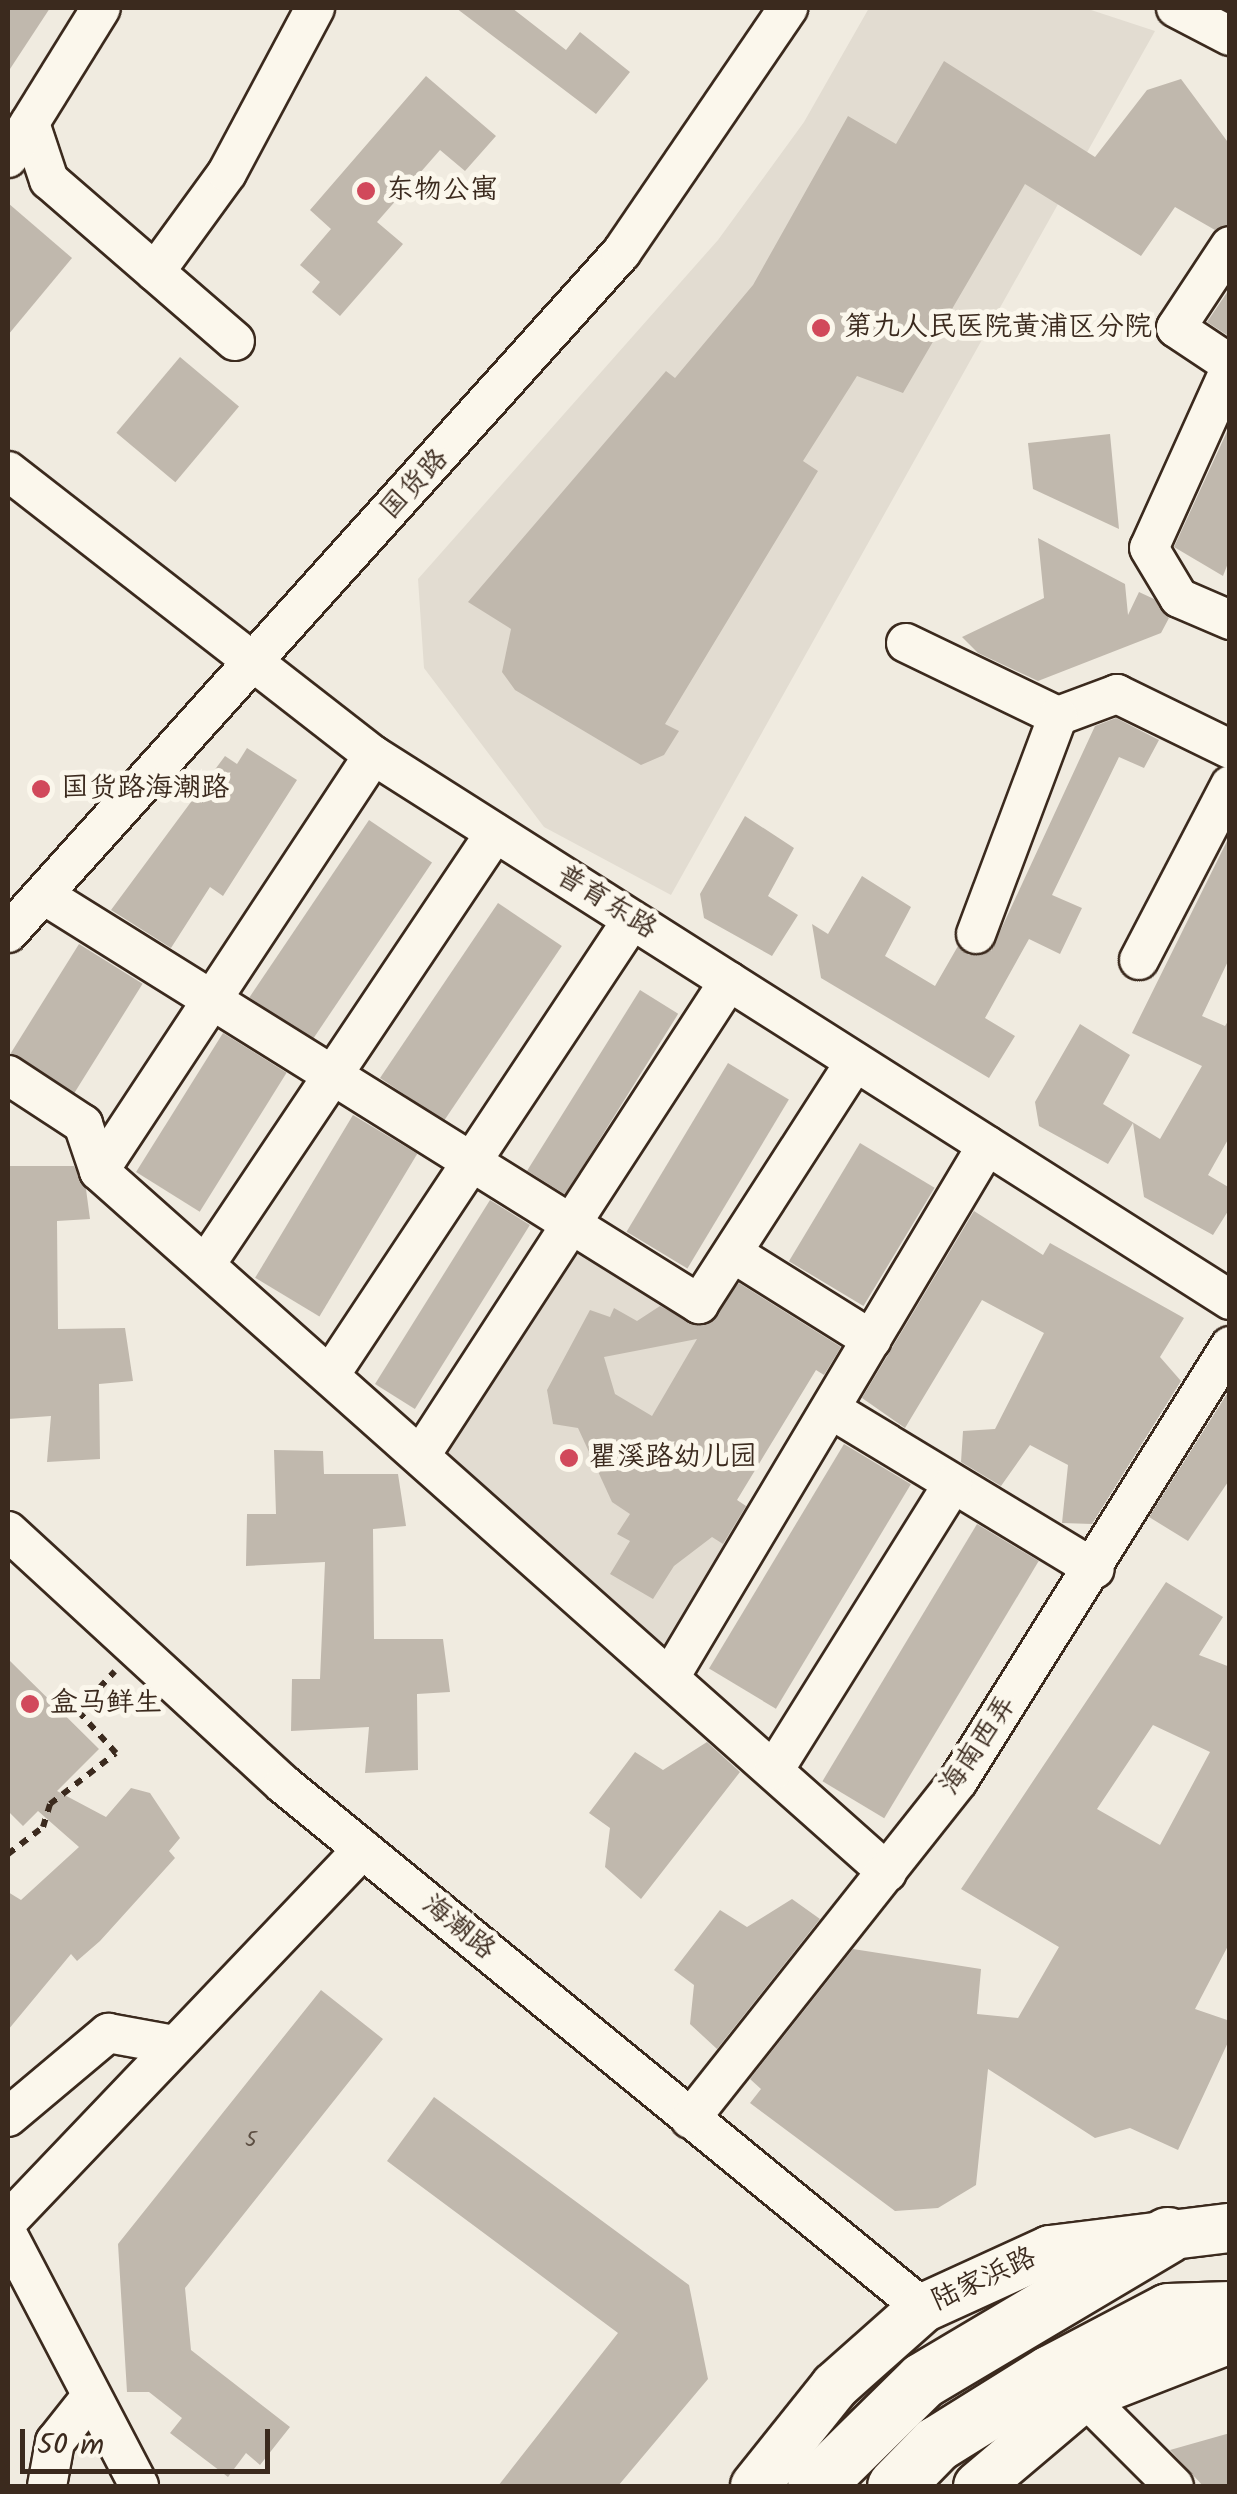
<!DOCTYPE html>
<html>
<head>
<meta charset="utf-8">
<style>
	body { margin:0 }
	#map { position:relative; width:1237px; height:2494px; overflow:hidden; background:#f0ebe0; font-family:Kalam,"LXGW WenKai TC",sans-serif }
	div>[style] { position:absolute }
	.built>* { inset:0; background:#e2dcd1 }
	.building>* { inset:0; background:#c0b8ad; transform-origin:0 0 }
	.path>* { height:6px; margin-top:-3px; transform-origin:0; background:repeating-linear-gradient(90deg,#3b2a1e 0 8px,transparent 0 16px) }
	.roads { filter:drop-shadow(2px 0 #3b2a1e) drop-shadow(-2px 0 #3b2a1e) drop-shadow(0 2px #3b2a1e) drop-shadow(0 -2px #3b2a1e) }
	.minor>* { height:38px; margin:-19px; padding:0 19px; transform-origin:19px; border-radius:19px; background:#fbf7ec }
	.major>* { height:48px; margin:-24px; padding:0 24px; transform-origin:24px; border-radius:24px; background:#fbf7ec }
	.highway>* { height:55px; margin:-27.5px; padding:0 27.5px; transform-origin:27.5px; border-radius:27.5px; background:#fbf7ec }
	.dots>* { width:28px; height:28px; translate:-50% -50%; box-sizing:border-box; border:5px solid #fbf7ec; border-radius:50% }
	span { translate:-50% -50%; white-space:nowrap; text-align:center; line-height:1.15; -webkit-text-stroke:10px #fbf7ec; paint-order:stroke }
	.number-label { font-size:22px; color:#5c4e42 }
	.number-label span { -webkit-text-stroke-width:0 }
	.poi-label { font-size:28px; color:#3b2a1e }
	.left { translate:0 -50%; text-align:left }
	.street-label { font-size:28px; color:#3b2a1e }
	.frame { position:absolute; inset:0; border:10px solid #3b2a1e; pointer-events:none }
	.scale { position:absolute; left:20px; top:2429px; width:250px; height:45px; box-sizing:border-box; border:5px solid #3b2a1e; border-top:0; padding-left:12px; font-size:30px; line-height:35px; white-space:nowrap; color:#3b2a1e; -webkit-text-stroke:8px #fbf7ec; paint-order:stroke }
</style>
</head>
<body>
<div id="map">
	<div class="built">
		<div style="clip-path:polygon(869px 8px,1085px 8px,1155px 31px,671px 895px,544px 827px,424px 668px,418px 579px,718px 240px,804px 122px)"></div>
		<div style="clip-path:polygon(578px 1251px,755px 1348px,683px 1464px,756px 1513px,672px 1655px,444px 1452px)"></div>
	</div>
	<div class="building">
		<div style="clip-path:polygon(8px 8px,50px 8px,8px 72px)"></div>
		<div style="clip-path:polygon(456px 8px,512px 8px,566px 50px,580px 32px,630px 72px,596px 114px)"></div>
		<div style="clip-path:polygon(944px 61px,1095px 157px,1147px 90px,1181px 79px,1230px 145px,1230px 224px,1215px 230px,1175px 207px,1141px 256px,1025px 184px,903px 393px,857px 376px,803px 461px,818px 471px,665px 724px,679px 731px,664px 755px,641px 765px,515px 690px,502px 672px,511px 629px,468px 602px,666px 371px,675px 378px,753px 285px,848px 116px,896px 144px)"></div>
		<div style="clip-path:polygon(426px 76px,496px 136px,465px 171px,440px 150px,377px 222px,403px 244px,340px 316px,312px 292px,320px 282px,300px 265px,331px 229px,310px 210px)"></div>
		<div style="clip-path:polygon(8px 203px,72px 258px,8px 335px)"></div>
		<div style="clip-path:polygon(1230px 288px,1230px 337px,1207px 322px)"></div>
		<div style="left:180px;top:357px;width:77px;height:99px;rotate:40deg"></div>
		<div style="clip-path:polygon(1230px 425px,1230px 558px,1223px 576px,1174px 547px)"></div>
		<div style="clip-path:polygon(1110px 434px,1119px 529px,1033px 489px,1028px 443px)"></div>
		<div style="clip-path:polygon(1038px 538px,1125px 584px,1128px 615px,1139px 592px,1154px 599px,1169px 618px,1161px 633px,1038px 681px,978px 653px,962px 637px,1044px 598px)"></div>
		<div style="clip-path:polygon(1116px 718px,1159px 740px,1144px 768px,1119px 757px,1052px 895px,1082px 908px,1060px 954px,1029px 939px,985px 1018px,1015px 1036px,989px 1078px,821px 978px,812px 924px,828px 934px,862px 876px,911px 907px,885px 956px,935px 986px,958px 946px,969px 955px,991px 951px,1095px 726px)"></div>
		<div style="clip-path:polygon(247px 748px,297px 780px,223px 896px,210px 887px,171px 948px,111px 910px,225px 756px,237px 764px)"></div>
		<div style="clip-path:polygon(745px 816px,794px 848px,768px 896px,798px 915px,772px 956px,704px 918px,700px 894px)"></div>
		<div style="left:369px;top:820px;width:76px;height:214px;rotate:34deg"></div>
		<div style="clip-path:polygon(1230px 835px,1230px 957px,1202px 1016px,1225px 1026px,1230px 1018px,1230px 1136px,1208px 1175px,1230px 1188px,1230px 1208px,1213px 1235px,1144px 1197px,1133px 1123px,1108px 1164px,1039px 1126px,1035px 1102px,1080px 1024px,1130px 1055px,1103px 1104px,1160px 1139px,1202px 1066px,1132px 1033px)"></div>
		<div style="left:498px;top:903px;width:77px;height:211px;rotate:34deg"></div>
		<div style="left:79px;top:944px;width:75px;height:130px;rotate:32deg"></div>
		<div style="left:640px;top:990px;width:45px;height:213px;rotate:32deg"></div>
		<div style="left:223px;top:1033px;width:75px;height:164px;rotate:32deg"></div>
		<div style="left:728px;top:1063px;width:71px;height:197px;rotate:31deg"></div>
		<div style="left:353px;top:1115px;width:75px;height:190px;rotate:31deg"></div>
		<div style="left:860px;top:1143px;width:87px;height:138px;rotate:31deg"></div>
		<div style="clip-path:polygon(8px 1166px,74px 1166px,86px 1189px,90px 1219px,57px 1221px,58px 1329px,125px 1328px,133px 1381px,99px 1384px,100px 1459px,47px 1462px,51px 1416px,8px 1419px)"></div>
		<div style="left:490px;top:1200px;width:47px;height:217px;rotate:32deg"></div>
		<div style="clip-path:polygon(974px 1211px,1043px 1255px,1050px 1243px,1184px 1318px,1160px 1357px,1181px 1381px,1092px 1524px,1062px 1523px,1068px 1465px,1030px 1445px,1001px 1486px,961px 1462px,963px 1431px,995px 1429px,1044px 1333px,982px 1300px,905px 1428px,862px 1398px)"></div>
		<div style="clip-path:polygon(evenodd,739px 1283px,841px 1347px,824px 1375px,816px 1370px,737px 1500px,746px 1506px,723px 1544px,712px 1537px,674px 1566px,653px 1599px,610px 1574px,630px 1541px,617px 1534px,630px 1514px,612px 1502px,578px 1428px,553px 1424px,547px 1390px,590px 1310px,610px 1317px,614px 1308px,637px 1321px,660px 1306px,699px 1326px,739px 1283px,697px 1339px,652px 1416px,615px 1394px,604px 1357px,697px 1339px)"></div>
		<div style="clip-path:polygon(1230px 1389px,1230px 1479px,1188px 1541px,1149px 1517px)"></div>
		<div style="left:844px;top:1444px;width:78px;height:262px;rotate:31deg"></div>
		<div style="clip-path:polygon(274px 1450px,323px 1451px,324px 1474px,398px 1474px,406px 1526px,373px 1529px,374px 1639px,443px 1639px,450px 1692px,417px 1694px,418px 1770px,365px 1773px,369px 1727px,291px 1731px,292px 1679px,320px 1679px,325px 1562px,246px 1566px,247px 1514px,276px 1514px)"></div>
		<div style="left:977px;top:1524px;width:72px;height:300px;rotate:31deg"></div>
		<div style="clip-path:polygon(evenodd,1166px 1582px,1223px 1617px,1199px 1655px,1230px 1667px,1230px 1942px,1195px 2009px,1230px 2021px,1230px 2038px,1178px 2150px,1130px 2128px,1095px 2138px,988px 2069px,976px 2185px,938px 2208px,895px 2211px,750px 2103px,761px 2089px,750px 2079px,853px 1949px,981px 1969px,977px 2014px,1018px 2018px,1059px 1947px,961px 1889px,1166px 1582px,1153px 1725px,1210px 1752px,1160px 1845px,1097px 1809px,1153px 1725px)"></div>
		<div style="clip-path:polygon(8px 1659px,99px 1749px,57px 1791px,106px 1817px,131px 1788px,150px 1793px,180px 1838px,169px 1851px,175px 1858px,100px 1941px,77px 1961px,71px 1954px,8px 2030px,8px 1892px,21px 1900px,79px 1847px,38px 1811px,23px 1826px,8px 1811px)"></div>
		<div style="clip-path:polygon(707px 1742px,740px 1772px,641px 1899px,605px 1867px,610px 1828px,589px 1813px,635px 1752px,663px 1770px)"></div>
		<div style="clip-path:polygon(792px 1899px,820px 1919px,717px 2049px,690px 2024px,694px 1985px,674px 1970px,720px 1910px,747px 1927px)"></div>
		<div style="clip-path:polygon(321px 1990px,383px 2039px,185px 2288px,191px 2350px,290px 2427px,260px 2465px,246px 2453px,228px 2477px,170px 2433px,182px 2418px,149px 2392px,127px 2392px,118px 2244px)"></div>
		<div style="clip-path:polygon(434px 2097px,689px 2285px,708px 2379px,618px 2486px,498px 2486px,618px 2333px,387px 2161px)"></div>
		<div style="clip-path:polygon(1230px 2433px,1230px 2486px,1203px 2486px,1170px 2450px)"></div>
	</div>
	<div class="path">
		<div style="left:8px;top:1854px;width:44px;rotate:-37.6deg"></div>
		<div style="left:43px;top:1827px;width:24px;rotate:-73deg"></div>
		<div style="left:50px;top:1804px;width:83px;rotate:-37.7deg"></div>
		<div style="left:116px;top:1753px;width:57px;rotate:-132.1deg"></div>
		<div style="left:78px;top:1711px;width:54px;rotate:-47.2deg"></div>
	</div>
	<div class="roads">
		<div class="minor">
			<div style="left:1176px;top:8px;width:61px;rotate:27.4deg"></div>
			<div style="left:30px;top:123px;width:60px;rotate:71.6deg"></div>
			<div style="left:49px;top:180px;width:246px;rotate:40.9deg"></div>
			<div style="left:8px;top:158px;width:176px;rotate:-58.2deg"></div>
			<div style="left:1230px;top:246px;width:98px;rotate:123.4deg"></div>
			<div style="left:1176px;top:328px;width:65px;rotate:33.7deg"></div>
			<div style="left:155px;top:272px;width:122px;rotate:-54deg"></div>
			<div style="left:227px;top:173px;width:187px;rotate:-61.9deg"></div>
			<div style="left:1230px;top:369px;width:196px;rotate:114.3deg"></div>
			<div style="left:1149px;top:548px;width:58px;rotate:59deg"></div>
			<div style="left:1179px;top:598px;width:56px;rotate:23.3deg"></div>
			<div style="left:8px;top:471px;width:462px;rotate:37.9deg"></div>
			<div style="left:373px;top:755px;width:1016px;rotate:32.45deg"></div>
			<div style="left:906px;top:643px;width:169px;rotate:25.7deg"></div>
			<div style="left:1058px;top:716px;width:63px;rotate:-20.4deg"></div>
			<div style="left:1117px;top:694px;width:126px;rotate:26deg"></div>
			<div style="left:47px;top:897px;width:769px;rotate:31.97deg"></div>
			<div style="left:699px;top:1304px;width:288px;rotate:-57.2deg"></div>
			<div style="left:8px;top:933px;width:916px;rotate:-47.97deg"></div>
			<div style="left:621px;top:253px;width:297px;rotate:-55.7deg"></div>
			<div style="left:976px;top:934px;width:233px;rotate:-69.4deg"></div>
			<div style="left:1139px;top:960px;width:197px;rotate:-62.5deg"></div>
			<div style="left:8px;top:1075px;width:90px;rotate:33.2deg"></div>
			<div style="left:83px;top:1124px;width:50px;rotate:71.2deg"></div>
			<div style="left:99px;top:1171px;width:1055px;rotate:41.66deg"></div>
			<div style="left:99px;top:1171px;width:498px;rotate:-56.6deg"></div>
			<div style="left:736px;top:1255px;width:160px;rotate:32deg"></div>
			<div style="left:206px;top:1264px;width:519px;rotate:-56.16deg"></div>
			<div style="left:330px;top:1375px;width:546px;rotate:-56.43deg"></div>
			<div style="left:832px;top:1410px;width:307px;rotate:31.2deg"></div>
			<div style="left:421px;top:1455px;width:565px;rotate:-56.98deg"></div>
			<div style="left:8px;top:1531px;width:374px;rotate:42.6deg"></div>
			<div style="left:283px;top:1784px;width:827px;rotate:39.31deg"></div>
			<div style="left:670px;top:1677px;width:619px;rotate:-59.21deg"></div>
			<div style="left:774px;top:1770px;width:337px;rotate:-58deg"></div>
			<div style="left:8px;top:2117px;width:131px;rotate:-40deg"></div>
			<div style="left:108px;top:2033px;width:67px;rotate:10.3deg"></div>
			<div style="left:690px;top:2119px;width:431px;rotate:-51.6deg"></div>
			<div style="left:958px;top:1781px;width:513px;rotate:-57.98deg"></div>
			<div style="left:8px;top:2221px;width:514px;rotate:-46.34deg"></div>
			<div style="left:8px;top:2235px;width:283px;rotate:62.4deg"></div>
			<div style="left:1084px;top:2396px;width:127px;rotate:45deg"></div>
			<div style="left:47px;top:2486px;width:45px;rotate:-79.7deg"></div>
			<div style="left:55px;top:2442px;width:56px;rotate:-51.5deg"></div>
		</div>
		<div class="major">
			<div style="left:755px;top:2486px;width:128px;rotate:-51.3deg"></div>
			<div style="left:835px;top:2386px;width:118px;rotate:-41.6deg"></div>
			<div style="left:923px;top:2308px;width:140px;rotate:-24.5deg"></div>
			<div style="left:1050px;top:2250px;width:181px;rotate:-7deg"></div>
			<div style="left:978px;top:2486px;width:139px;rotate:-40.3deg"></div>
			<div style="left:1084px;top:2396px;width:157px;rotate:-21.3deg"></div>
		</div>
		<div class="highway">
			<div style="left:815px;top:2486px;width:151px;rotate:-44.5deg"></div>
			<div style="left:923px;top:2380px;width:284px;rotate:-30.7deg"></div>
			<div style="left:895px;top:2486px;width:59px;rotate:-45.7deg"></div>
			<div style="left:936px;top:2444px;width:134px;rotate:-31.9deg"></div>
			<div style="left:1050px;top:2373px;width:133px;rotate:-27.7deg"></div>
			<div style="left:1168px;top:2311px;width:62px;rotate:-1.8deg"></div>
		</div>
	</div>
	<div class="dots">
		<div style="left:366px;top:191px;background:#d1495b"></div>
		<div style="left:821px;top:328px;background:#d1495b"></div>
		<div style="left:41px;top:789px;background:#d1495b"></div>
		<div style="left:569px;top:1458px;background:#d1495b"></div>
		<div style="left:30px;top:1704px;background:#d1495b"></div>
	</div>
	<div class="number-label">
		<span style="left:251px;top:2141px">5</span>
	</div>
	<div class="poi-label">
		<span class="left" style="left:386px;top:191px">东物公寓</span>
		<span class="left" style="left:844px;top:328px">第九人民医院黄浦区分院</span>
		<span class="left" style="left:61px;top:789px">国货路海潮路</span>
		<span class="left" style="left:589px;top:1458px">瞿溪路幼儿园</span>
		<span class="left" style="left:50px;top:1704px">盒马鲜生</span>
	</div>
	<div class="street-label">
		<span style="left:415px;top:485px;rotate:-47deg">国货路</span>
		<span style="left:606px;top:903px;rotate:32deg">普育东路</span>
		<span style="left:979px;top:1746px;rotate:-56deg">海南西弄</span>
		<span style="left:458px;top:1928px;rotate:39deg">海潮路</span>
		<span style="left:984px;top:2280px;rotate:-25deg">陆家浜路</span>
	</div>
	<div class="frame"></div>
	<div class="scale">50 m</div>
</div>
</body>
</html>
